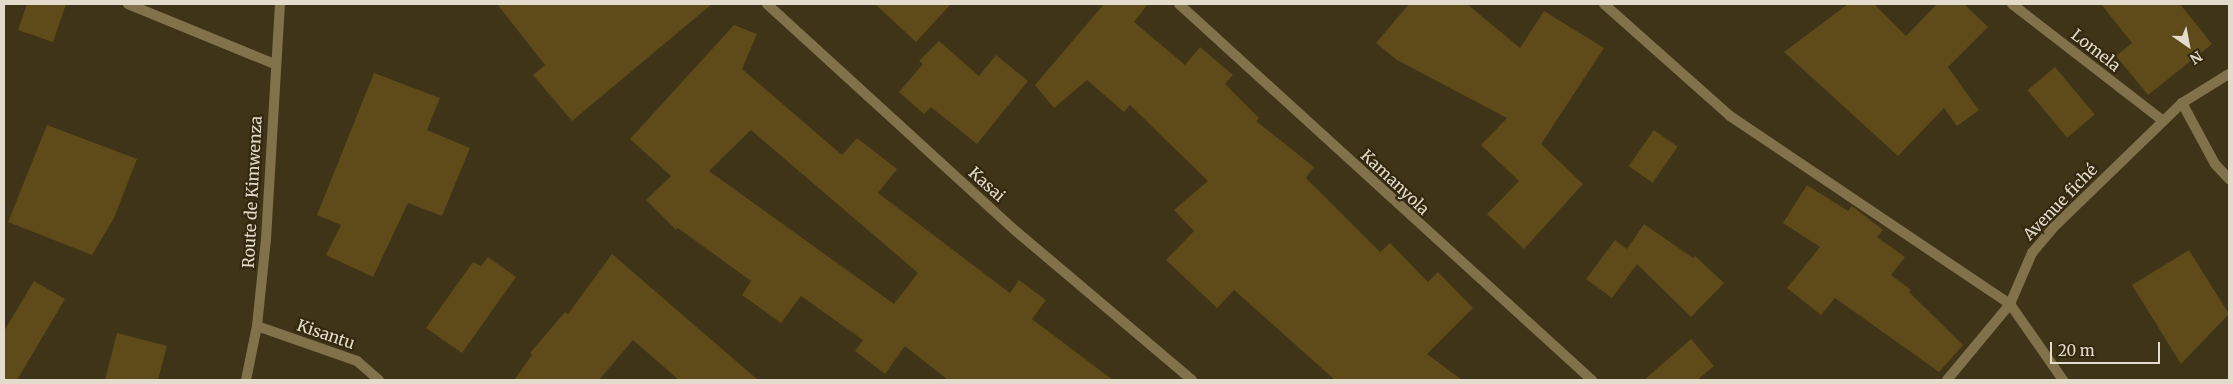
<!DOCTYPE html>
<html>
<head>
<meta charset="utf-8">
<style>
	body { margin:0 }
	#map { position:relative; width:2233px; height:384px; overflow:hidden; background:#3f3318; font-family:Merriweather,serif }
	div>[style] { position:absolute }
	.building>* { inset:0; background:#5e4b19; transform-origin:0 0 }
	.minor>* { height:10px; margin:-5px; padding:0 5px; transform-origin:5px; border-radius:5px; background:#82724b }
	.tertiary>* { height:10px; margin:-5px; padding:0 5px; transform-origin:5px; border-radius:5px; background:#82724b }
	span { translate:-50% -50%; white-space:nowrap; text-align:center; line-height:1.15; -webkit-text-stroke:4.5px #34290e; paint-order:stroke }
	.street-label { font-size:16px; color:#e3dccc }
	.frame { position:absolute; inset:0; border:5px solid #e3dccc; pointer-events:none }
	.north { position:absolute; left:2163px; top:20px; width:50px; height:50px; -webkit-text-stroke:4px #34290e; paint-order:stroke; rotate:147deg; font-size:14px; font-weight:700; line-height:20px; text-align:center; color:#e3dccc }
	.north::after { content:''; display:block; margin:auto; width:18px; height:22px; background:#e3dccc; clip-path:polygon(50% 0,100% 100%,50% 72%,0 100%) }
	.scale { position:absolute; left:2050px; top:342px; width:110px; height:22px; box-sizing:border-box; border:2px solid #e3dccc; border-top:0; padding-left:6px; font-size:15px; line-height:18px; white-space:nowrap; color:#e3dccc; -webkit-text-stroke:4px #34290e; paint-order:stroke }
</style>
</head>
<body>
<div id="map">
	<div class="building">
		<div style="clip-path:polygon(27px 4px,66px 4px,53px 42px,18px 30px)"></div>
		<div style="clip-path:polygon(497px 4px,712px 4px,572px 121px,533px 75px,545px 65px)"></div>
		<div style="clip-path:polygon(875px 4px,951px 4px,916px 42px)"></div>
		<div style="clip-path:polygon(1104px 4px,1148px 4px,1134px 22px,1185px 65px,1200px 47px,1233px 75px,1225px 84px,1259px 118px,1256px 121px,1314px 167px,1306px 178px,1380px 252px,1390px 243px,1428px 282px,1438px 272px,1473px 308px,1427px 354px,1462px 380px,1335px 380px,1234px 290px,1217px 308px,1166px 260px,1194px 231px,1174px 210px,1208px 181px,1130px 105px,1124px 112px,1087px 80px,1054px 108px,1035px 85px)"></div>
		<div style="clip-path:polygon(1409px 4px,1467px 4px,1520px 48px,1544px 11px,1604px 48px,1541px 144px,1583px 184px,1524px 249px,1487px 214px,1519px 181px,1481px 145px,1507px 118px,1397px 60px,1376px 43px)"></div>
		<div style="clip-path:polygon(1848px 4px,1874px 4px,1906px 36px,1937px 4px,1964px 4px,1988px 27px,1948px 67px,1979px 110px,1957px 126px,1944px 108px,1898px 156px,1784px 52px)"></div>
		<div style="clip-path:polygon(2101px 4px,2180px 4px,2212px 44px,2148px 95px,2116px 56px,2132px 43px)"></div>
		<div style="clip-path:polygon(evenodd,734px 25px,757px 34px,742px 69px,842px 155px,857px 138px,897px 169px,878px 193px,1010px 293px,1019px 280px,1046px 300px,1032px 319px,1113px 380px,948px 380px,905px 346px,885px 374px,855px 351px,863px 340px,801px 296px,781px 323px,742px 295px,751px 281px,678px 228px,676px 230px,646px 200px,671px 176px,630px 139px,734px 25px,751px 130px,918px 273px,894px 304px,709px 171px,751px 130px)"></div>
		<div style="clip-path:polygon(939px 41px,979px 76px,996px 55px,1028px 81px,977px 144px,931px 107px,924px 114px,899px 92px,923px 64px,919px 61px)"></div>
		<div style="left:2055px;top:67px;width:62px;height:36px;rotate:50deg"></div>
		<div style="clip-path:polygon(374px 73px,440px 98px,427px 130px,470px 148px,442px 216px,408px 203px,373px 277px,326px 255px,341px 225px,317px 215px)"></div>
		<div style="clip-path:polygon(47px 125px,137px 159px,114px 218px,92px 255px,8px 222px)"></div>
		<div style="left:1654px;top:130px;width:29px;height:44px;rotate:35deg"></div>
		<div style="clip-path:polygon(1807px 185px,1848px 211px,1852px 206px,1883px 230px,1877px 237px,1905px 257px,1891px 275px,1911px 290px,1909px 292px,1963px 345px,1939px 372px,1835px 298px,1821px 315px,1787px 288px,1820px 247px,1783px 223px)"></div>
		<div style="clip-path:polygon(1644px 224px,1693px 258px,1695px 256px,1724px 283px,1691px 317px,1637px 264px,1612px 298px,1586px 279px,1615px 240px,1627px 249px)"></div>
		<div style="clip-path:polygon(2189px 250px,2229px 314px,2181px 364px,2132px 285px)"></div>
		<div style="clip-path:polygon(612px 254px,758px 380px,679px 380px,633px 340px,599px 380px,514px 380px,532px 355px,530px 353px,565px 312px,568px 314px)"></div>
		<div style="clip-path:polygon(488px 257px,516px 277px,462px 353px,426px 328px,473px 262px,481px 266px)"></div>
		<div style="clip-path:polygon(34px 281px,65px 299px,17px 380px,4px 380px,4px 331px)"></div>
		<div style="clip-path:polygon(117px 333px,167px 346px,158px 380px,105px 380px)"></div>
		<div style="clip-path:polygon(1691px 339px,1714px 366px,1697px 380px,1644px 380px)"></div>
	</div>
	<div class="minor">
		<div style="left:128px;top:4px;width:158px;rotate:22.3deg"></div>
		<div style="left:767px;top:4px;width:338px;rotate:42.4deg"></div>
		<div style="left:1017px;top:232px;width:229px;rotate:40.2deg"></div>
		<div style="left:1179px;top:4px;width:559px;rotate:42.32deg"></div>
		<div style="left:1604px;top:4px;width:169px;rotate:41.6deg"></div>
		<div style="left:1730px;top:116px;width:337px;rotate:33.9deg"></div>
		<div style="left:2010px;top:304px;width:93px;rotate:55.1deg"></div>
		<div style="left:2012px;top:4px;width:190px;rotate:37.7deg"></div>
		<div style="left:2182px;top:103px;width:69px;rotate:61.6deg"></div>
		<div style="left:2215px;top:164px;width:21px;rotate:47deg"></div>
		<div style="left:257px;top:326px;width:106px;rotate:19.3deg"></div>
		<div style="left:357px;top:361px;width:29px;rotate:41deg"></div>
		<div style="left:1947px;top:380px;width:99px;rotate:-50.3deg"></div>
		<div style="left:2010px;top:304px;width:56px;rotate:-66.7deg"></div>
		<div style="left:2032px;top:253px;width:35px;rotate:-50deg"></div>
		<div style="left:2055px;top:226px;width:177px;rotate:-44.1deg"></div>
		<div style="left:2182px;top:103px;width:55px;rotate:-31.7deg"></div>
	</div>
	<div class="tertiary">
		<div style="left:246px;top:380px;width:55px;rotate:-78.5deg"></div>
		<div style="left:257px;top:326px;width:87px;rotate:-84.1deg"></div>
		<div style="left:266px;top:239px;width:235px;rotate:-86.6deg"></div>
	</div>
	<div class="street-label">
		<span style="left:2096px;top:50px;rotate:38deg">Lomela</span>
		<span style="left:1395px;top:182px;rotate:43deg">Kamanyola</span>
		<span style="left:987px;top:184px;rotate:42deg">Kasai</span>
		<span style="left:252px;top:192px;rotate:-87deg">Route de Kimwenza</span>
		<span style="left:2060px;top:202px;rotate:-46deg">Avenue fiché</span>
		<span style="left:326px;top:334px;rotate:19deg">Kisantu</span>
	</div>
	<div class="frame"></div>
	<div class="north">N</div>
	<div class="scale">20 m</div>
</div>
</body>
</html>
